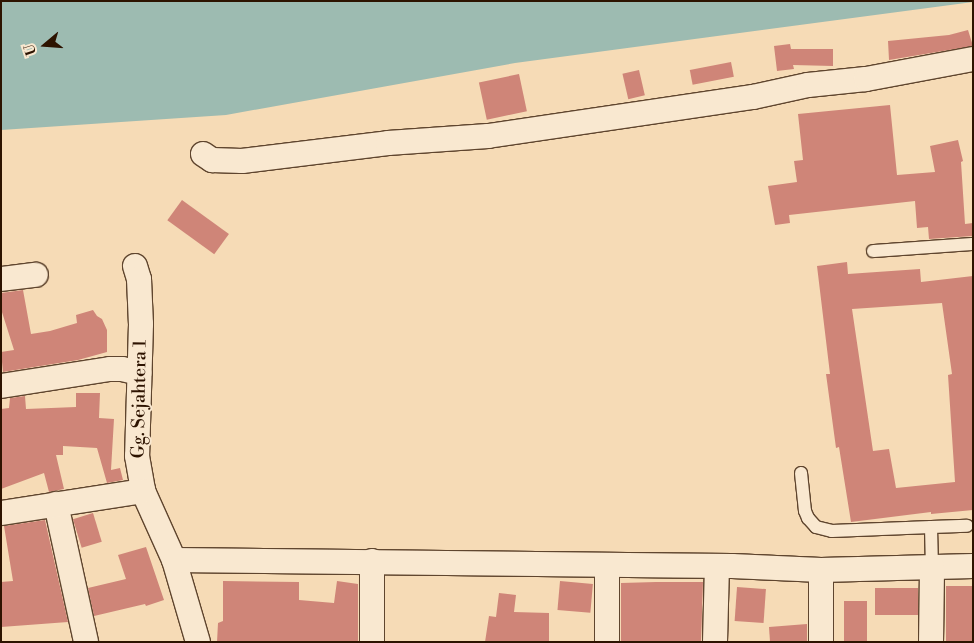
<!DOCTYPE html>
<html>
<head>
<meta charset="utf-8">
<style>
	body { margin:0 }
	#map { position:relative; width:974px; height:643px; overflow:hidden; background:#f6dbb6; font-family:"Libre Bodoni",serif }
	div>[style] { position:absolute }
	.water>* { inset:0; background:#9dbbb1 }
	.building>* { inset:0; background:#cf8578; transform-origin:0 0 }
	.roads { filter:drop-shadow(1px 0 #5f452e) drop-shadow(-1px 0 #5f452e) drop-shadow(0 1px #5f452e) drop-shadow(0 -1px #5f452e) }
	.service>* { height:12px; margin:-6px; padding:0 6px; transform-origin:6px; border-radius:6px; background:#f9e8d0 }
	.minor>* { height:24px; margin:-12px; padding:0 12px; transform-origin:12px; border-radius:12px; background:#f9e8d0 }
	span { translate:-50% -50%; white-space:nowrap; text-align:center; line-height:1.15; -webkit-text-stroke:4px #f9e8d0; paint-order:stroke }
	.street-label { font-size:18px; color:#2d1300 }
	.frame { position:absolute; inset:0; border:2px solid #2d1300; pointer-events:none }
	.north { position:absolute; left:20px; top:20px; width:50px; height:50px; -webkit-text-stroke:4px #f9e8d0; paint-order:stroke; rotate:252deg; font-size:14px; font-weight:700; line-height:20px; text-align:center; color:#2d1300 }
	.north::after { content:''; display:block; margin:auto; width:18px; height:22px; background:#2d1300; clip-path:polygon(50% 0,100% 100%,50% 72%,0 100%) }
</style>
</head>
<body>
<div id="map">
	<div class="water">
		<div style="clip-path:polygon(1px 1px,973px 1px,973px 2px,515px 63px,226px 115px,1px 130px)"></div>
	</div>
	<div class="building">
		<div style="clip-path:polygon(968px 30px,973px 46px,889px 60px,888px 41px,949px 35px)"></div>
		<div style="clip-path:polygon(790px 44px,791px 49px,833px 49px,833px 66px,793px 65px,794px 69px,777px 71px,774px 46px)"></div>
		<div style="left:731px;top:62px;width:15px;height:42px;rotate:79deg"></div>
		<div style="left:639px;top:70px;width:26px;height:17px;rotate:77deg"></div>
		<div style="left:519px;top:74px;width:38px;height:41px;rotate:78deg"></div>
		<div style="clip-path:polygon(890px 105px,897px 175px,935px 172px,930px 146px,958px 140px,963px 161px,961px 162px,965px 224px,973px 223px,973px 236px,929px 239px,928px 227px,917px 228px,915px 201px,789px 215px,790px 223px,775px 225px,768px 186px,797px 182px,794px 161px,803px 160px,798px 114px)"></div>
		<div style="left:182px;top:200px;width:58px;height:25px;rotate:36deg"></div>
		<div style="clip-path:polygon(evenodd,847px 262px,848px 274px,920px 269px,921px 282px,973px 276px,973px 510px,931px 514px,931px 512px,851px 522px,839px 447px,836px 448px,826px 374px,830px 374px,817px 266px,847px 262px,942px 303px,952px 374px,948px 375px,955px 482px,896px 488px,889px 449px,873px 451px,852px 309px,942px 303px)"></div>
		<div style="clip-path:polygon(23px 290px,31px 334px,50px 331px,77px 323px,76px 315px,93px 310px,97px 316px,102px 319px,107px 330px,107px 352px,78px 360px,3px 372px,1px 352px,14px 350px,1px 309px,1px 293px)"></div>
		<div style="clip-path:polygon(76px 393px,100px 393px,99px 418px,114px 419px,111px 470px,120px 468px,123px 480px,107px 483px,97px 448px,63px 446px,63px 455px,56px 455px,64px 489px,49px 492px,44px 473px,1px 489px,1px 409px,9px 408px,10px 398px,25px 396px,26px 409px,76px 407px)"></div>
		<div style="left:93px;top:513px;width:30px;height:21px;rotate:73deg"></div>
		<div style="clip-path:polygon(45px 520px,68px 622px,1px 627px,1px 582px,13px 581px,4px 526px)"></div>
		<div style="clip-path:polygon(146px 547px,164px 600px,146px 606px,145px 604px,94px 616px,88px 588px,126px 579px,118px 555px)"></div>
		<div style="clip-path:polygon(223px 581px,299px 582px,299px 600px,334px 603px,337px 581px,358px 584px,358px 642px,217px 642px,218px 623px,223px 621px)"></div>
		<div style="left:560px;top:581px;width:33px;height:29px;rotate:5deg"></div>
		<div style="clip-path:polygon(656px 582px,703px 582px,701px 642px,621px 642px,621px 583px)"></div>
		<div style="left:946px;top:586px;width:27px;height:56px"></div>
		<div style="left:737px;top:587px;width:29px;height:34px;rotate:4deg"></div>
		<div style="left:875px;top:588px;width:43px;height:27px"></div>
		<div style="clip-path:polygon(499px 593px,516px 595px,514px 612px,549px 613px,549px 641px,485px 642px,489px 616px,496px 617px)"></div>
		<div style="left:844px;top:601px;width:23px;height:41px"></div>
		<div style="clip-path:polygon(807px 624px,807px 642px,770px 642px,769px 627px)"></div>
	</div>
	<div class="roads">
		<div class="service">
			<div style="left:873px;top:251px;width:100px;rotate:-4deg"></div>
			<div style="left:801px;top:473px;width:38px;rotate:84deg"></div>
			<div style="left:805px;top:511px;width:8px;rotate:67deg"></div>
			<div style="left:808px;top:518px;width:12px;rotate:48deg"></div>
			<div style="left:816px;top:527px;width:16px;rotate:14deg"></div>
			<div style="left:832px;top:531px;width:99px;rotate:-2.3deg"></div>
			<div style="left:931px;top:527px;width:40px;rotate:88.6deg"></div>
			<div style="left:931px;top:527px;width:36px;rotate:-2deg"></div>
		</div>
		<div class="minor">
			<div style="left:203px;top:154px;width:11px;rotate:34deg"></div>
			<div style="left:212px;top:160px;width:30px;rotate:2deg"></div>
			<div style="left:242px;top:161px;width:147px;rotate:-7deg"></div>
			<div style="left:388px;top:143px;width:100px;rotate:-4deg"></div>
			<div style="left:488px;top:136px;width:268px;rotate:-8.4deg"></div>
			<div style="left:753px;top:97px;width:56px;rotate:-12.3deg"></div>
			<div style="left:808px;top:85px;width:58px;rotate:-5.9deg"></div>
			<div style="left:866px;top:79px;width:109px;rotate:-10.6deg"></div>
			<div style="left:135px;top:266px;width:14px;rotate:73deg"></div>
			<div style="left:139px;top:279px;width:45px;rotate:87.5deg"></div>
			<div style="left:141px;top:324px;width:132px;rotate:91.7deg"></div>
			<div style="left:137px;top:456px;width:36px;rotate:80deg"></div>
			<div style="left:143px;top:491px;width:76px;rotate:65.8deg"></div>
			<div style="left:174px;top:560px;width:85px;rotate:73.7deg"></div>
			<div style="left:1px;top:279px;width:35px;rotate:-7deg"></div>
			<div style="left:1px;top:386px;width:110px;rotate:-8.9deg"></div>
			<div style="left:110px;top:369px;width:12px"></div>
			<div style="left:122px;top:369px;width:18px;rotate:13deg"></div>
			<div style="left:56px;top:504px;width:141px;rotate:77.7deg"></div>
			<div style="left:1px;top:513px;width:144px;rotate:-8.8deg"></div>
			<div style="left:174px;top:560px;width:558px;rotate:0.62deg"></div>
			<div style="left:732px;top:566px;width:89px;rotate:2.6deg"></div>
			<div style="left:821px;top:570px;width:152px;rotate:-1.5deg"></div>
			<div style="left:372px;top:561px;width:81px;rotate:90deg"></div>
			<div style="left:607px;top:642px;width:76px;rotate:-90deg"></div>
			<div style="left:715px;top:642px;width:76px;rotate:-88.5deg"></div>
			<div style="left:821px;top:642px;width:72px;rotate:-90deg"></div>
			<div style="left:931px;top:642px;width:75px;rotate:-89.2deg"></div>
		</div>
	</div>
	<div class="street-label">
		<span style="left:140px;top:399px;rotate:-89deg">Gg. Sejahtera 1</span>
	</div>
	<div class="frame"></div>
	<div class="north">U</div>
</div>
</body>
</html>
